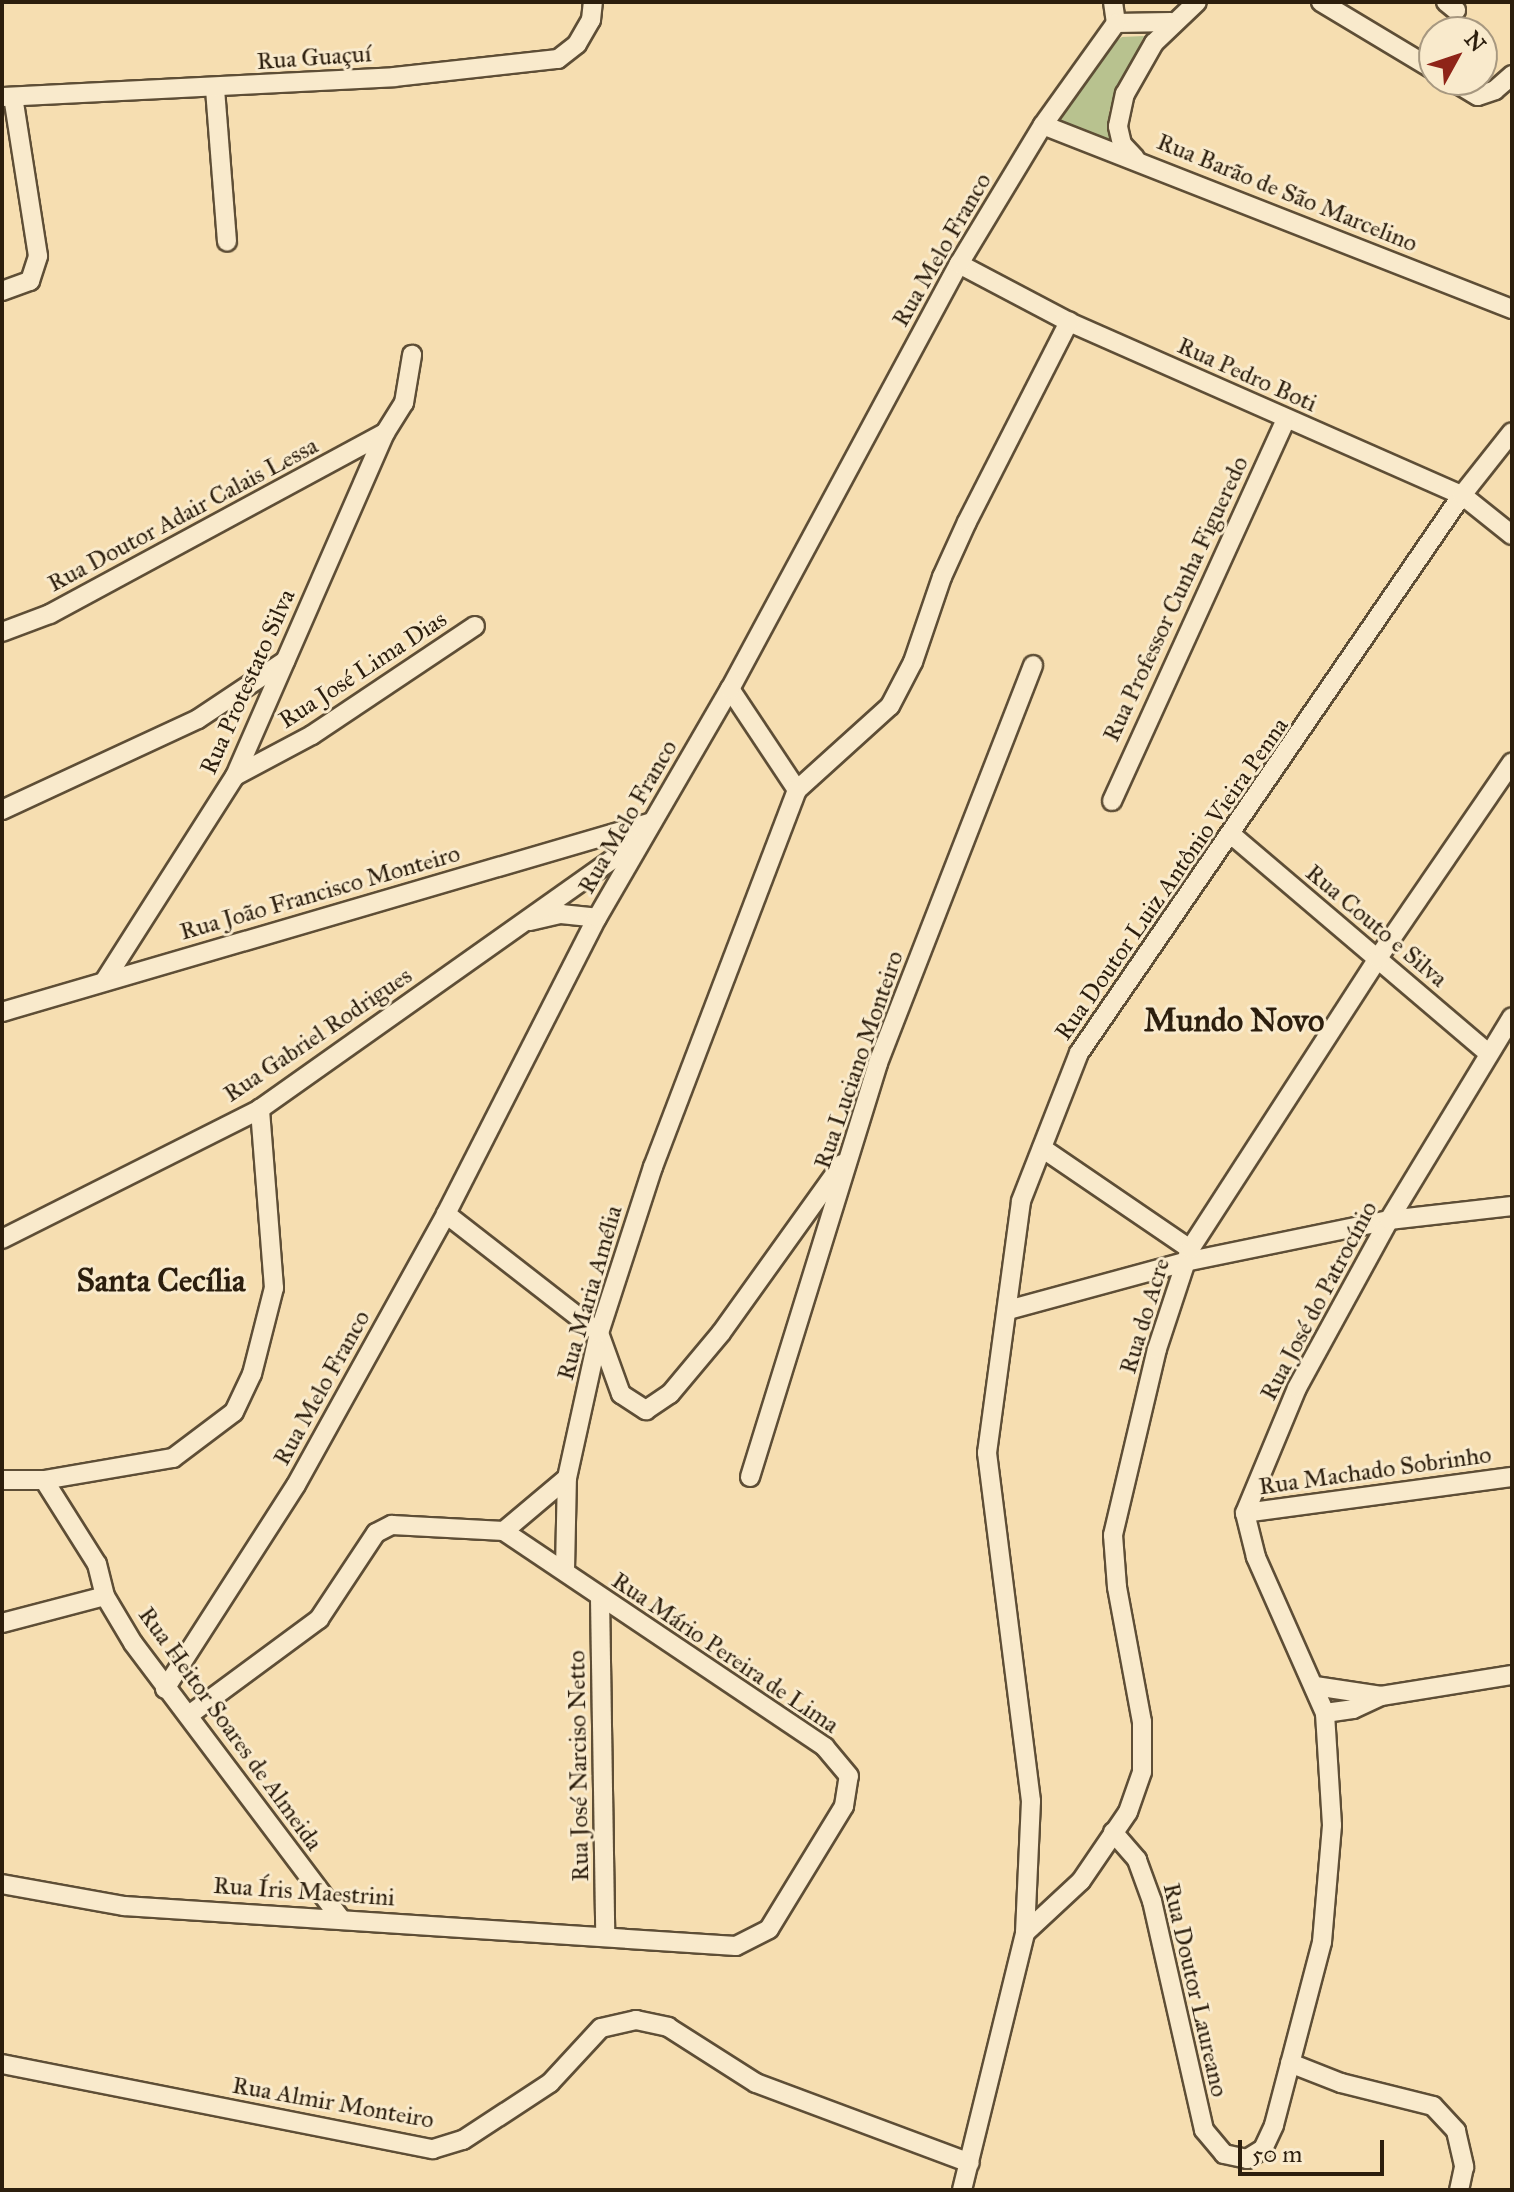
<!DOCTYPE html>
<html>
<head>
<meta charset="utf-8">
<style>
	body { margin:0 }
	#map { position:relative; width:1514px; height:2192px; overflow:hidden; background:#f6deb1; font-family:"IM FELL Great Primer",serif }
	div>[style] { position:absolute }
	.green>* { inset:0; background:#b8c28f }
	.roads { filter:drop-shadow(2px 0 #5e4e36) drop-shadow(-2px 0 #5e4e36) drop-shadow(0 2px #5e4e36) drop-shadow(0 -2px #5e4e36) }
	.street>* { height:18px; margin:-9px; padding:0 9px; transform-origin:9px; border-radius:9px; background:#f9eacc }
	span { translate:-50% -50%; white-space:nowrap; text-align:center; line-height:1.15; -webkit-text-stroke:6px #f9eacc; paint-order:stroke }
	.street-label { font-size:24px; color:#2c1e0d }
	.district-label { font-size:32px; color:#2c1e0d; font-weight:700 }
	.frame { position:absolute; inset:0; border:4px solid #2c1e0d; pointer-events:none }
	.north { position:absolute; left:1418px; top:16px; width:80px; height:80px; box-sizing:border-box; background:#f9eacc; border:2px solid #a79880; border-radius:50%; rotate:50deg; font-size:22px; font-weight:700; line-height:32px; text-align:center; color:#2c1e0d }
	.north::after { content:''; display:block; margin:auto; width:28px; height:36px; background:#8f2418; clip-path:polygon(50% 0,100% 100%,50% 72%,0 100%) }
	.scale { position:absolute; left:1238px; top:2140px; width:146px; height:36px; box-sizing:border-box; border:4px solid #2c1e0d; border-top:0; padding-left:10px; font-size:24px; line-height:28px; white-space:nowrap; color:#2c1e0d; -webkit-text-stroke:6px #f9eacc; paint-order:stroke }
</style>
</head>
<body>
<div id="map">
	<div class="green">
		<div style="clip-path:polygon(1144px 36px,1109px 111px,1115px 139px,1086px 136px,1060px 121px,1101px 52px,1122px 37px)"></div>
	</div>
	<div class="roads">
		<div class="street">
			<div style="left:1113px;top:2px;width:21px;rotate:82deg"></div>
			<div style="left:1321px;top:2px;width:132px;rotate:31deg"></div>
			<div style="left:1446px;top:2px;width:13px;rotate:39deg"></div>
			<div style="left:1116px;top:23px;width:55px;rotate:-1deg"></div>
			<div style="left:1451px;top:80px;width:31px;rotate:31deg"></div>
			<div style="left:1478px;top:96px;width:18px;rotate:-19deg"></div>
			<div style="left:1495px;top:90px;width:23px;rotate:-41deg"></div>
			<div style="left:215px;top:89px;width:153px;rotate:85.5deg"></div>
			<div style="left:2px;top:97px;width:393px;rotate:-2.9deg"></div>
			<div style="left:394px;top:77px;width:165px;rotate:-6.3deg"></div>
			<div style="left:558px;top:59px;width:24px;rotate:-38deg"></div>
			<div style="left:577px;top:44px;width:28px;rotate:-60deg"></div>
			<div style="left:591px;top:20px;width:18px;rotate:-84deg"></div>
			<div style="left:1043px;top:125px;width:504px;rotate:21.42deg"></div>
			<div style="left:1135px;top:158px;width:19px;rotate:-133deg"></div>
			<div style="left:1122px;top:144px;width:18px;rotate:-103deg"></div>
			<div style="left:1118px;top:126px;width:33px;rotate:-78deg"></div>
			<div style="left:1125px;top:94px;width:59px;rotate:-60.4deg"></div>
			<div style="left:1154px;top:43px;width:59px;rotate:-43.6deg"></div>
			<div style="left:959px;top:264px;width:124px;rotate:27.8deg"></div>
			<div style="left:1069px;top:322px;width:429px;rotate:23.8deg"></div>
			<div style="left:1462px;top:495px;width:64px;rotate:38.7deg"></div>
			<div style="left:2px;top:291px;width:30px;rotate:-20deg"></div>
			<div style="left:30px;top:281px;width:26px;rotate:-72deg"></div>
			<div style="left:38px;top:256px;width:161px;rotate:-98.9deg"></div>
			<div style="left:2px;top:632px;width:51px;rotate:-20.6deg"></div>
			<div style="left:50px;top:614px;width:381px;rotate:-28.4deg"></div>
			<div style="left:730px;top:689px;width:121px;rotate:56.4deg"></div>
			<div style="left:235px;top:776px;width:87px;rotate:-28deg"></div>
			<div style="left:312px;top:735px;width:196px;rotate:-33.8deg"></div>
			<div style="left:1112px;top:801px;width:420px;rotate:-65.5deg"></div>
			<div style="left:2px;top:810px;width:216px;rotate:-24.9deg"></div>
			<div style="left:198px;top:719px;width:105px;rotate:-33.7deg"></div>
			<div style="left:1233px;top:836px;width:335px;rotate:40.4deg"></div>
			<div style="left:530px;top:921px;width:32px;rotate:-13deg"></div>
			<div style="left:561px;top:914px;width:36px;rotate:6deg"></div>
			<div style="left:105px;top:980px;width:242px;rotate:-57.5deg"></div>
			<div style="left:235px;top:776px;width:374px;rotate:-66.4deg"></div>
			<div style="left:385px;top:433px;width:36px;rotate:-58deg"></div>
			<div style="left:404px;top:403px;width:49px;rotate:-80.5deg"></div>
			<div style="left:2px;top:1012px;width:677px;rotate:-16.29deg"></div>
			<div style="left:1042px;top:1148px;width:179px;rotate:34.3deg"></div>
			<div style="left:446px;top:1214px;width:194px;rotate:37.9deg"></div>
			<div style="left:599px;top:1333px;width:65px;rotate:70.2deg"></div>
			<div style="left:621px;top:1394px;width:30px;rotate:33deg"></div>
			<div style="left:646px;top:1410px;width:29px;rotate:-34deg"></div>
			<div style="left:670px;top:1394px;width:80px;rotate:-50.1deg"></div>
			<div style="left:721px;top:1333px;width:208px;rotate:-54.4deg"></div>
			<div style="left:2px;top:1239px;width:289px;rotate:-26.7deg"></div>
			<div style="left:260px;top:1109px;width:461px;rotate:-35.3deg"></div>
			<div style="left:1008px;top:1310px;width:183px;rotate:-15.2deg"></div>
			<div style="left:1185px;top:1262px;width:208px;rotate:-11.6deg"></div>
			<div style="left:1389px;top:1220px;width:124px;rotate:-6.5deg"></div>
			<div style="left:750px;top:1477px;width:433px;rotate:-72.8deg"></div>
			<div style="left:878px;top:1063px;width:427px;rotate:-68.7deg"></div>
			<div style="left:2px;top:1480px;width:42px"></div>
			<div style="left:44px;top:1480px;width:131px;rotate:-9.7deg"></div>
			<div style="left:173px;top:1458px;width:76px;rotate:-37deg"></div>
			<div style="left:234px;top:1412px;width:42px;rotate:-64.7deg"></div>
			<div style="left:252px;top:1374px;width:89px;rotate:-75.7deg"></div>
			<div style="left:274px;top:1288px;width:180px;rotate:-94.5deg"></div>
			<div style="left:44px;top:1480px;width:99px;rotate:57.8deg"></div>
			<div style="left:97px;top:1564px;width:33px;rotate:76deg"></div>
			<div style="left:105px;top:1596px;width:55px;rotate:59.2deg"></div>
			<div style="left:133px;top:1643px;width:344px;rotate:53deg"></div>
			<div style="left:1245px;top:1513px;width:269px;rotate:-7.7deg"></div>
			<div style="left:565px;top:1570px;width:92px;rotate:-88.8deg"></div>
			<div style="left:567px;top:1478px;width:148px;rotate:-77.6deg"></div>
			<div style="left:599px;top:1333px;width:175px;rotate:-72deg"></div>
			<div style="left:653px;top:1167px;width:404px;rotate:-69.1deg"></div>
			<div style="left:797px;top:790px;width:125px;rotate:-42.1deg"></div>
			<div style="left:890px;top:706px;width:50px;rotate:-62.4deg"></div>
			<div style="left:913px;top:662px;width:90px;rotate:-71.2deg"></div>
			<div style="left:942px;top:577px;width:60px;rotate:-65.6deg"></div>
			<div style="left:967px;top:522px;width:225px;rotate:-63deg"></div>
			<div style="left:600px;top:1598px;width:336px;rotate:89.1deg"></div>
			<div style="left:2px;top:1623px;width:106px;rotate:-14.7deg"></div>
			<div style="left:1315px;top:1686px;width:67px;rotate:8.6deg"></div>
			<div style="left:1381px;top:1696px;width:133px;rotate:-9.1deg"></div>
			<div style="left:165px;top:1689px;width:242px;rotate:-57.3deg"></div>
			<div style="left:296px;top:1485px;width:310px;rotate:-61deg"></div>
			<div style="left:446px;top:1214px;width:332px;rotate:-63deg"></div>
			<div style="left:597px;top:918px;width:265px;rotate:-59.9deg"></div>
			<div style="left:730px;top:689px;width:483px;rotate:-61.7deg"></div>
			<div style="left:959px;top:264px;width:162px;rotate:-58.9deg"></div>
			<div style="left:1043px;top:125px;width:125px;rotate:-54.4deg"></div>
			<div style="left:1325px;top:1713px;width:28px;rotate:-8deg"></div>
			<div style="left:1353px;top:1709px;width:29px;rotate:-25deg"></div>
			<div style="left:189px;top:1715px;width:162px;rotate:-36.4deg"></div>
			<div style="left:319px;top:1619px;width:103px;rotate:-56.5deg"></div>
			<div style="left:376px;top:1533px;width:18px;rotate:-27deg"></div>
			<div style="left:392px;top:1525px;width:112px;rotate:3.1deg"></div>
			<div style="left:504px;top:1531px;width:82px;rotate:-40.1deg"></div>
			<div style="left:1113px;top:1832px;width:37px;rotate:49deg"></div>
			<div style="left:1137px;top:1860px;width:44px;rotate:69.9deg"></div>
			<div style="left:1152px;top:1901px;width:235px;rotate:77.2deg"></div>
			<div style="left:1204px;top:2130px;width:31px;rotate:50deg"></div>
			<div style="left:1224px;top:2154px;width:24px;rotate:12deg"></div>
			<div style="left:1247px;top:2159px;width:19px;rotate:-32deg"></div>
			<div style="left:1263px;top:2149px;width:26px;rotate:-65deg"></div>
			<div style="left:1274px;top:2125px;width:189px;rotate:-75.3deg"></div>
			<div style="left:1322px;top:1942px;width:117px;rotate:-85.1deg"></div>
			<div style="left:1332px;top:1825px;width:112px;rotate:-93.6deg"></div>
			<div style="left:1325px;top:1713px;width:171px;rotate:-113.9deg"></div>
			<div style="left:1256px;top:1557px;width:45px;rotate:-104deg"></div>
			<div style="left:1245px;top:1513px;width:135px;rotate:-67.4deg"></div>
			<div style="left:1297px;top:1388px;width:192px;rotate:-61.3deg"></div>
			<div style="left:1389px;top:1220px;width:237px;rotate:-58.8deg"></div>
			<div style="left:2px;top:1884px;width:124px;rotate:10.2deg"></div>
			<div style="left:124px;top:1906px;width:613px;rotate:3.74deg"></div>
			<div style="left:736px;top:1946px;width:37px;rotate:-27deg"></div>
			<div style="left:769px;top:1929px;width:144px;rotate:-58.6deg"></div>
			<div style="left:844px;top:1806px;width:30px;rotate:-81deg"></div>
			<div style="left:849px;top:1776px;width:38px;rotate:-130deg"></div>
			<div style="left:825px;top:1747px;width:387px;rotate:-146.1deg"></div>
			<div style="left:1025px;top:1933px;width:76px;rotate:-42.9deg"></div>
			<div style="left:1081px;top:1881px;width:83px;rotate:-55.7deg"></div>
			<div style="left:1128px;top:1812px;width:42px;rotate:-70.7deg"></div>
			<div style="left:1142px;top:1772px;width:50px;rotate:-90deg"></div>
			<div style="left:1142px;top:1722px;width:137px;rotate:-100.5deg"></div>
			<div style="left:1117px;top:1587px;width:52px;rotate:-94.4deg"></div>
			<div style="left:1113px;top:1535px;width:191px;rotate:-76.7deg"></div>
			<div style="left:1157px;top:1349px;width:105px;rotate:-71.7deg"></div>
			<div style="left:1190px;top:1249px;width:346px;rotate:-57.1deg"></div>
			<div style="left:1378px;top:958px;width:237px;rotate:-55.6deg"></div>
			<div style="left:1290px;top:2063px;width:55px;rotate:21.4deg"></div>
			<div style="left:1341px;top:2083px;width:95px;rotate:14deg"></div>
			<div style="left:1433px;top:2106px;width:34px;rotate:47deg"></div>
			<div style="left:1456px;top:2131px;width:37px;rotate:77deg"></div>
			<div style="left:1464px;top:2167px;width:24px;rotate:102deg"></div>
			<div style="left:2px;top:2064px;width:439px;rotate:11.2deg"></div>
			<div style="left:433px;top:2149px;width:31px;rotate:-17deg"></div>
			<div style="left:463px;top:2140px;width:104px;rotate:-33.2deg"></div>
			<div style="left:550px;top:2083px;width:75px;rotate:-47.2deg"></div>
			<div style="left:601px;top:2028px;width:36px;rotate:-13deg"></div>
			<div style="left:636px;top:2020px;width:33px;rotate:12deg"></div>
			<div style="left:668px;top:2027px;width:104px;rotate:32.5deg"></div>
			<div style="left:756px;top:2083px;width:228px;rotate:20.5deg"></div>
			<div style="left:962px;top:2190px;width:265px;rotate:-76.2deg"></div>
			<div style="left:1025px;top:1933px;width:132px;rotate:-87.4deg"></div>
			<div style="left:1031px;top:1801px;width:351px;rotate:-97.2deg"></div>
			<div style="left:987px;top:1453px;width:254px;rotate:-82.3deg"></div>
			<div style="left:1021px;top:1201px;width:159px;rotate:-68.6deg"></div>
			<div style="left:1079px;top:1053px;width:677px;rotate:-55.54deg"></div>
			<div style="left:1462px;top:495px;width:80px;rotate:-51.6deg"></div>
		</div>
	</div>
	<div class="street-label">
		<span style="left:314px;top:58px;rotate:-4deg">Rua Guaçuí</span>
		<span style="left:1287px;top:193px;rotate:22deg">Rua Barão de São Marcelino</span>
		<span style="left:942px;top:250px;rotate:-60deg">Rua Melo Franco</span>
		<span style="left:1247px;top:375px;rotate:24deg">Rua Pedro Boti</span>
		<span style="left:183px;top:515px;rotate:-28deg">Rua Doutor Adair Calais Lessa</span>
		<span style="left:1176px;top:599px;rotate:-65deg">Rua Professor Cunha Figueredo</span>
		<span style="left:363px;top:670px;rotate:-33deg">Rua José Lima Dias</span>
		<span style="left:248px;top:682px;rotate:-66deg">Rua Protestato Silva</span>
		<span style="left:628px;top:817px;rotate:-60deg">Rua Melo Franco</span>
		<span style="left:1172px;top:879px;rotate:-55deg">Rua Doutor Luiz Antônio Vieira Penna</span>
		<span style="left:320px;top:893px;rotate:-16deg">Rua João Francisco Monteiro</span>
		<span style="left:1376px;top:926px;rotate:40deg">Rua Couto e Silva</span>
		<span style="left:318px;top:1035px;rotate:-34deg">Rua Gabriel Rodrigues</span>
		<span style="left:859px;top:1060px;rotate:-71deg">Rua Luciano Monteiro</span>
		<span style="left:590px;top:1293px;rotate:-74deg">Rua Maria Amélia</span>
		<span style="left:1319px;top:1301px;rotate:-62deg">Rua José do Patrocínio</span>
		<span style="left:1145px;top:1316px;rotate:-73deg">Rua do Acre</span>
		<span style="left:322px;top:1388px;rotate:-61deg">Rua Melo Franco</span>
		<span style="left:1375px;top:1471px;rotate:-8deg">Rua Machado Sobrinho</span>
		<span style="left:725px;top:1653px;rotate:34deg">Rua Mário Pereira de Lima</span>
		<span style="left:230px;top:1729px;rotate:54deg">Rua Heitor Soares de Almeida</span>
		<span style="left:579px;top:1766px;rotate:-91deg">Rua José Narciso Netto</span>
		<span style="left:304px;top:1892px;rotate:4deg">Rua Íris Maestrini</span>
		<span style="left:1195px;top:1990px;rotate:77deg">Rua Doutor Laureano</span>
		<span style="left:333px;top:2103px;rotate:10deg">Rua Almir Monteiro</span>
	</div>
	<div class="district-label">
		<span style="left:1234px;top:1021px">Mundo Novo</span>
		<span style="left:161px;top:1281px">Santa Cecília</span>
	</div>
	<div class="frame"></div>
	<div class="north">N</div>
	<div class="scale">50 m</div>
</div>
</body>
</html>
